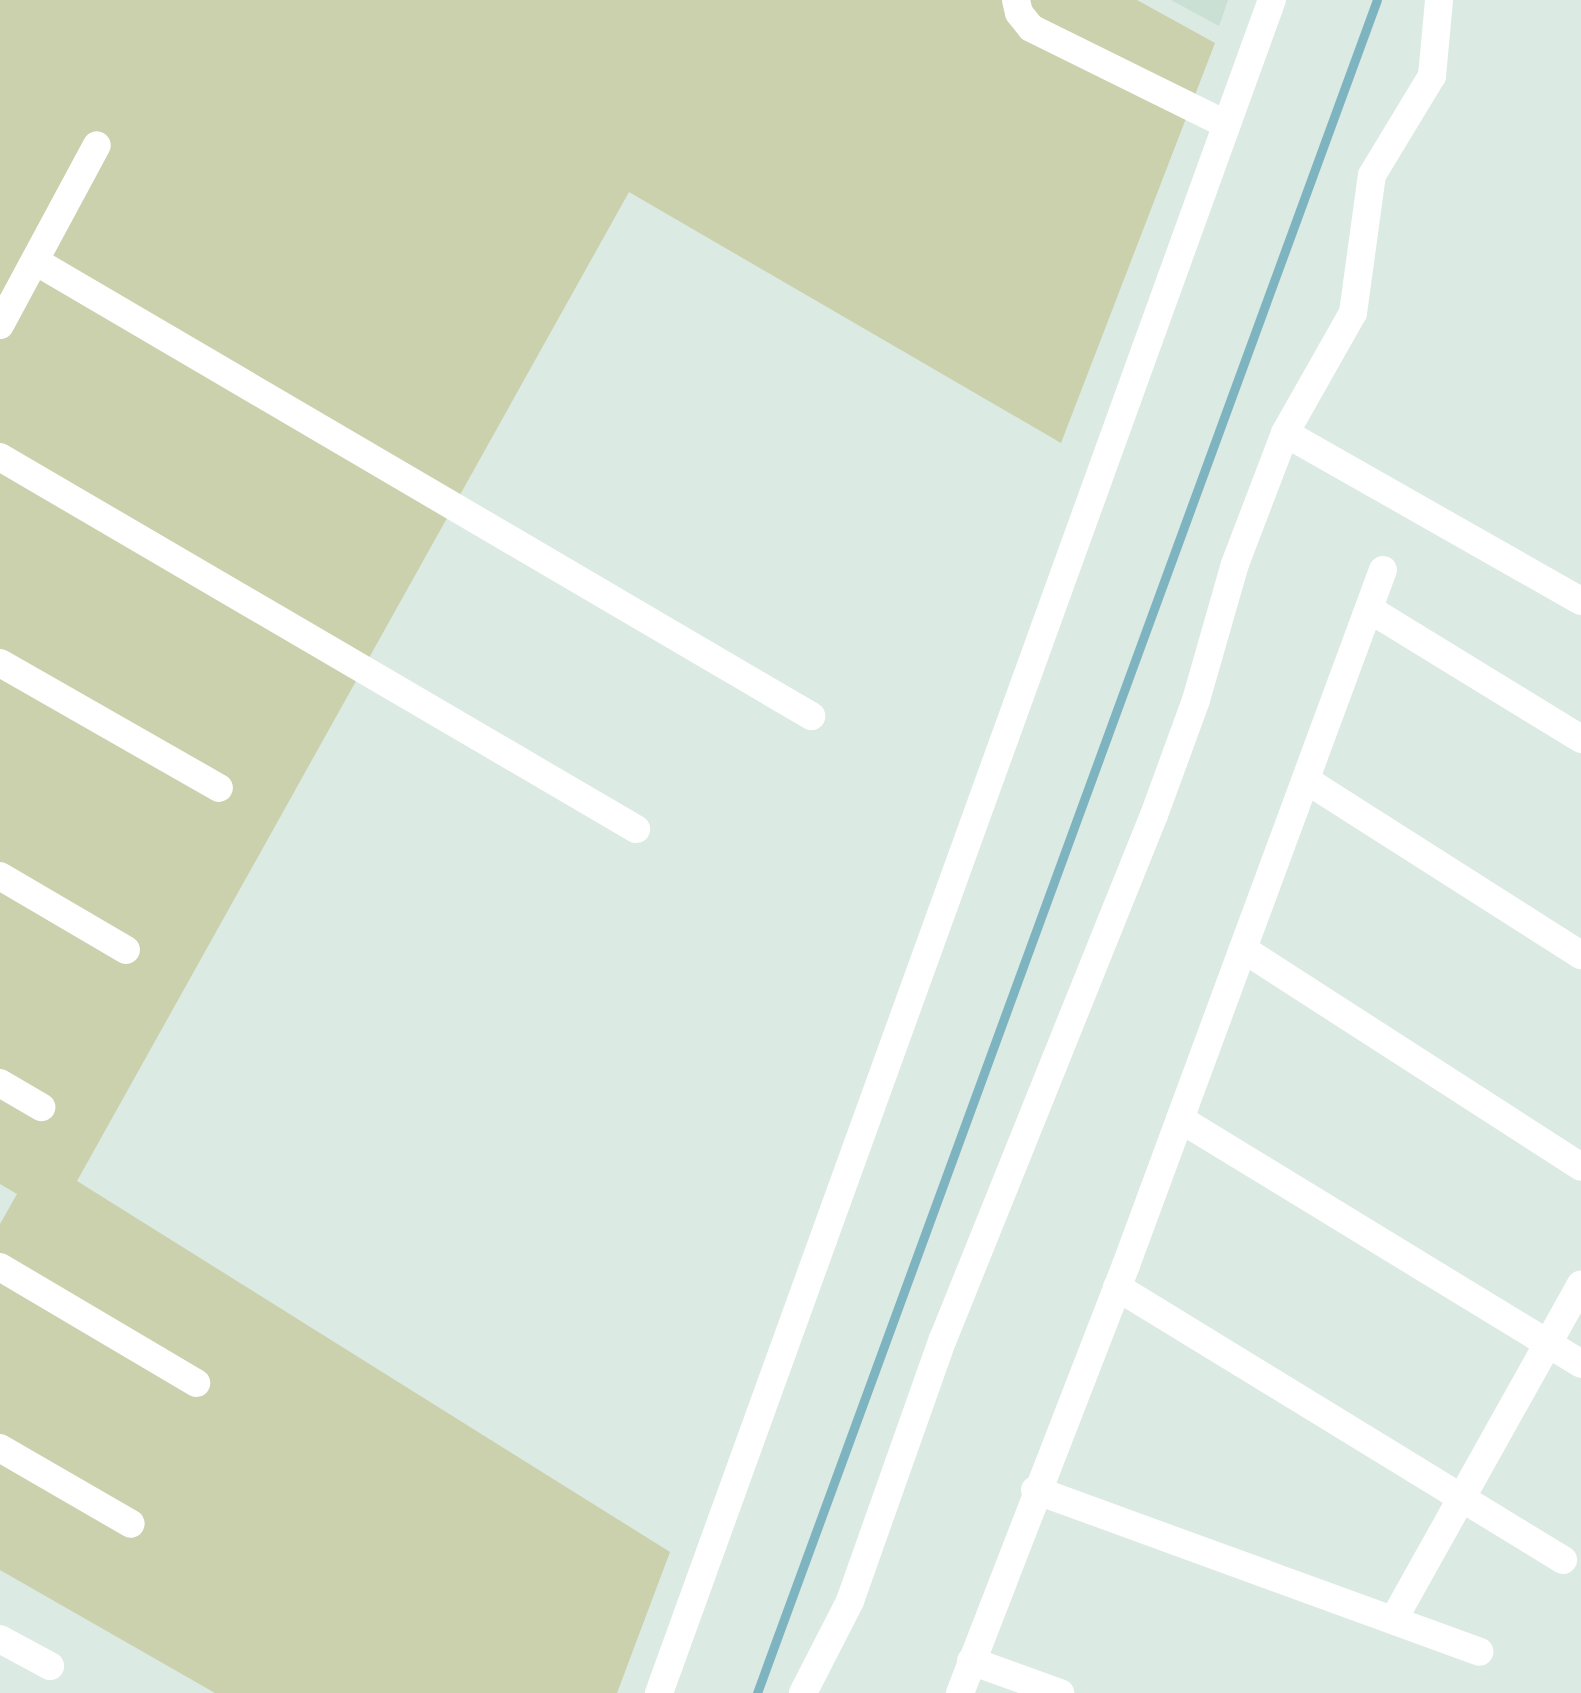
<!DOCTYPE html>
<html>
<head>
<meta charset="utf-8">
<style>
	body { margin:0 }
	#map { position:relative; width:1581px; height:1693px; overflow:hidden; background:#dbeae2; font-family:"Nunito Sans",sans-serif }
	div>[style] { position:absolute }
	.built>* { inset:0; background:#cae0d4 }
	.green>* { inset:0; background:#cbd1ad }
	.stream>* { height:9px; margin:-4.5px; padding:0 4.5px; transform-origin:4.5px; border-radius:4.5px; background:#7eb4c0 }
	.street>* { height:28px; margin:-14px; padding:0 14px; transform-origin:14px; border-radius:14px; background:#fff }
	span { translate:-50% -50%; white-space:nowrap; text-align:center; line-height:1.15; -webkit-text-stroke:8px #fff; paint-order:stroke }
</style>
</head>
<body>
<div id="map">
	<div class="built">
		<div style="clip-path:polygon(1171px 0,1228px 0,1219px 26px)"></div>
	</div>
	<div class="green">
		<div style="clip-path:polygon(0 0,1137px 0,1215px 43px,1061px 443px,629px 192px,77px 1181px,670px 1552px,617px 1693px,215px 1693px,0 1570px,0 1224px,17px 1194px,0 1184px)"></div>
	</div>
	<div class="stream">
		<div style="left:757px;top:1693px;width:1803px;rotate:-69.89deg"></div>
	</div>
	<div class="street">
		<div style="left:1016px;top:0;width:13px;rotate:77deg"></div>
		<div style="left:1019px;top:13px;width:19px;rotate:51deg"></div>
		<div style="left:1031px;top:28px;width:214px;rotate:26.3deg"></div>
		<div style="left:35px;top:261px;width:900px;rotate:30.38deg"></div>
		<div style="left:0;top:325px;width:204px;rotate:-61.7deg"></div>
		<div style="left:1285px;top:433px;width:340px;rotate:29.6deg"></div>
		<div style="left:0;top:457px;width:737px;rotate:30.32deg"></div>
		<div style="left:1369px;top:609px;width:249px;rotate:31.5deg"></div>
		<div style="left:0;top:663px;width:252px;rotate:29.7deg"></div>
		<div style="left:1306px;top:780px;width:326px;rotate:32.5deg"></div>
		<div style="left:0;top:876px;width:146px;rotate:30.4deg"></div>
		<div style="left:1243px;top:949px;width:402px;rotate:32.8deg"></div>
		<div style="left:0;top:1083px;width:48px;rotate:30.3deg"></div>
		<div style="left:1180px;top:1119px;width:470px;rotate:31.4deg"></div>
		<div style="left:0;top:1267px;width:228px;rotate:30.6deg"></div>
		<div style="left:1117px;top:1287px;width:523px;rotate:31.47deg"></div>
		<div style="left:0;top:1448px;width:151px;rotate:30.1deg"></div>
		<div style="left:1035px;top:1490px;width:473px;rotate:20deg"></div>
		<div style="left:1395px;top:1617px;width:381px;rotate:-60.8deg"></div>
		<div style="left:0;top:1639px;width:57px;rotate:28.4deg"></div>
		<div style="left:971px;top:1661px;width:95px;rotate:19.8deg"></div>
		<div style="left:659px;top:1693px;width:1801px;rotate:-70.1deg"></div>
		<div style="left:803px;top:1693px;width:103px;rotate:-62.9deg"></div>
		<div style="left:850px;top:1601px;width:278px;rotate:-70.5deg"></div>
		<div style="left:943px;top:1339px;width:565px;rotate:-68.07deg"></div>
		<div style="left:1154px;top:815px;width:122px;rotate:-69.9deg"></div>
		<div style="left:1196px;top:700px;width:141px;rotate:-74deg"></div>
		<div style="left:1235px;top:564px;width:140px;rotate:-69.1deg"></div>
		<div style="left:1285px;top:433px;width:138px;rotate:-60.5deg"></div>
		<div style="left:1353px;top:313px;width:139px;rotate:-82.2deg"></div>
		<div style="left:1372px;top:175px;width:116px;rotate:-58.8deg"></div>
		<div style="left:1432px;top:76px;width:76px;rotate:-84.7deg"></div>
		<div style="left:960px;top:1693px;width:459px;rotate:-68.8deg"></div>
		<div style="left:1126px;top:1265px;width:741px;rotate:-69.71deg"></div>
	</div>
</div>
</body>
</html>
